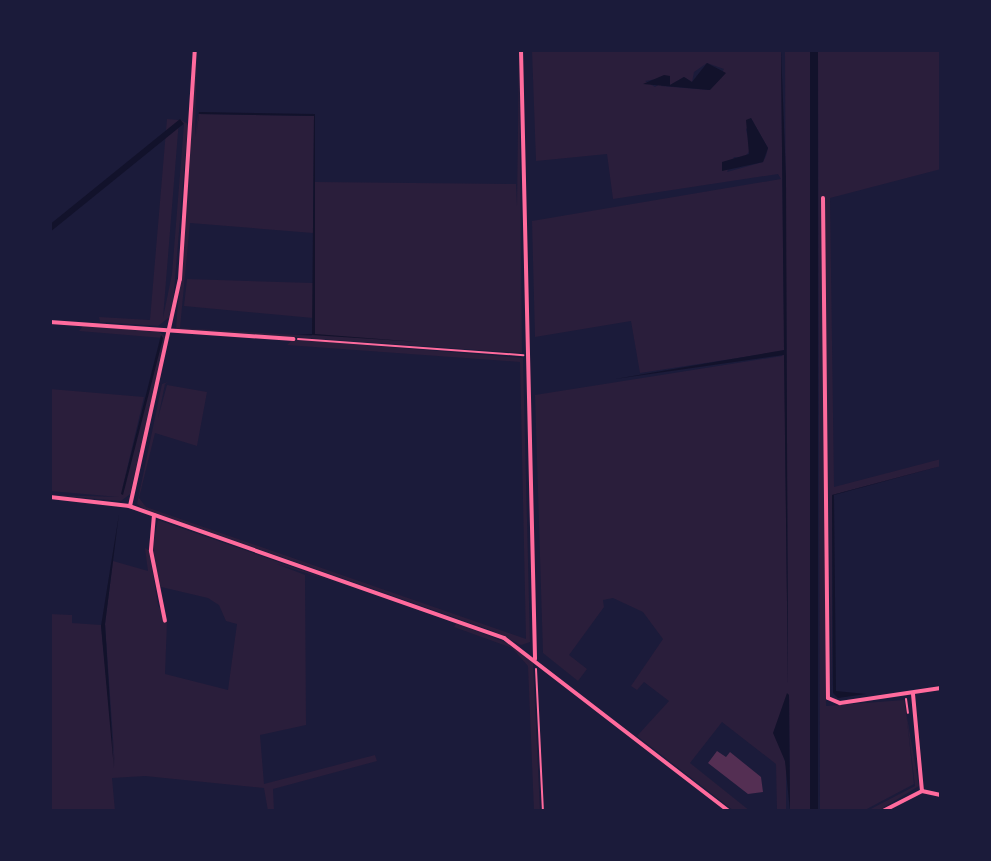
<!DOCTYPE html>
<html>
<head>
<meta charset="utf-8">
<style>
	body { margin:0 }
	#map { position:relative; width:991px; height:861px; overflow:hidden; background:#1b1b3a; font-family:Lato,sans-serif }
	div>[style] { position:absolute }
	.green>* { inset:0; background:#2a1e3b }
	.water>* { inset:0; background:#12122b; transform-origin:0 0 }
	.building>* { inset:0; background:#542f53 }
	.path>* { height:2px; margin:-1px; padding:0 1px; transform-origin:1px; border-radius:1px; background:#ff6b9d }
	.minor>* { height:4px; margin:-2px; padding:0 2px; transform-origin:2px; border-radius:2px; background:#ff6b9d }
	span { translate:-50% -50%; white-space:nowrap; text-align:center; line-height:1.15; -webkit-text-stroke:7px #1b1b3a; paint-order:stroke }
	.frame { position:absolute; inset:0; border:52px solid #1b1b3a; pointer-events:none }
</style>
</head>
<body>
<div id="map">
	<div class="green">
		<div style="clip-path:polygon(197px 50px,195px 137px,198px 114px,314px 116px,313px 233px,190px 223px,180px 328px,312px 336px,315px 182px,516px 184px,517px 207px,519px 50px,522px 353px,176px 329px)"></div>
		<div style="clip-path:polygon(evenodd,532px 50px,781px 50px,788px 686px,785px 50px,810px 50px,812px 811px,790px 811px,789px 694px,776px 728px,786px 765px,786px 811px,777px 811px,776px 764px,722px 722px,690px 763px,750px 811px,734px 811px,637px 736px,669px 701px,644px 682px,637px 690px,631px 686px,663px 639px,643px 612px,613px 598px,603px 600px,604px 607px,569px 655px,587px 669px,578px 681px,543px 653px,535px 395px,782px 356px,783px 351px,640px 373px,631px 321px,535px 337px,532px 221px,781px 179px,778px 174px,613px 199px,607px 154px,536px 161px,532px 50px,707px 63px,724px 69px,709px 90px,661px 86px,663px 82px,655px 87px,645px 81px,669px 77px,670px 85px,684px 77px,692px 82px,694px 72px,707px 63px,532px 50px,751px 118px,768px 148px,766px 156px,763px 162px,727px 172px,734px 157px,744px 158px,751px 149px,746px 130px,751px 118px)"></div>
		<div style="clip-path:polygon(818px 50px,941px 50px,941px 169px,830px 198px,834px 487px,941px 459px,941px 466px,832px 495px,832px 695px,822px 199px,826px 706px,904px 700px,919px 786px,878px 811px,867px 811px,915px 786px,905px 702px,914px 784px,863px 811px,820px 811px)"></div>
		<div style="clip-path:polygon(167px 119px,179px 120px,163px 318px,172px 274px,184px 124px,179px 119px,188px 124px,172px 315px,158px 326px,100px 322px,99px 317px,150px 320px)"></div>
		<div style="clip-path:polygon(187px 279px,313px 283px,313px 318px,184px 306px)"></div>
		<div style="clip-path:polygon(83px 326px,159px 332px,166px 337px,130px 494px,121px 501px,50px 495px,119px 497px,50px 491px,50px 389px,144px 397px,121px 494px,163px 338px,79px 331px)"></div>
		<div style="clip-path:polygon(293px 339px,523px 358px,530px 642px,521px 645px,493px 631px,144px 509px,137px 504px,162px 384px,168px 382px,165px 384px,158px 418px,167px 385px,207px 392px,197px 446px,155px 433px,139px 498px,146px 507px,526px 639px,520px 362px,287px 345px)"></div>
		<div style="clip-path:polygon(158px 520px,339px 583px,277px 564px,305px 575px,306px 725px,260px 735px,264px 784px,375px 755px,377px 761px,273px 789px,274px 811px,268px 811px,264px 788px,145px 776px,112px 778px,115px 811px,50px 811px,50px 614px,72px 615px,72px 623px,101px 625px,115px 767px,105px 624px,113px 561px,148px 571px,145px 548px,149px 550px,158px 605px,167px 622px,165px 674px,228px 690px,237px 624px,226px 621px,219px 605px,208px 598px,157px 586px,152px 549px)"></div>
		<div style="clip-path:polygon(456px 623px,505px 642px,533px 662px,540px 811px,534px 811px,528px 666px,512px 648px,454px 627px)"></div>
	</div>
	<div class="water">
		<div style="clip-path:polygon(781px 50px,786px 178px,788px 686px,784px 355px,615px 379px,784px 350px)"></div>
		<div style="left:810px;top:50px;width:8px;height:761px"></div>
		<div style="clip-path:polygon(707px 63px,726px 73px,710px 90px,643px 84px,664px 75px,670px 76px,670px 85px,684px 77px,692px 82px)"></div>
		<div style="clip-path:polygon(199px 112px,315px 114px,315px 334px,419px 342px,296px 334px,312px 334px,314px 116px,199px 114px,196px 137px)"></div>
		<div style="clip-path:polygon(751px 118px,768px 148px,763px 162px,722px 171px,722px 162px,749px 154px,746px 120px)"></div>
		<div style="left:180px;top:119px;width:6px;height:199px;rotate:51deg"></div>
		<div style="clip-path:polygon(161px 335px,163px 338px,123px 495px,121px 494px)"></div>
		<div style="clip-path:polygon(941px 466px,834px 495px,836px 691px,866px 694px,838px 698px,833px 693px,832px 495px)"></div>
		<div style="clip-path:polygon(119px 514px,105px 624px,114px 769px,101px 626px)"></div>
		<div style="clip-path:polygon(787px 693px,789px 695px,790px 811px,785px 761px,773px 733px)"></div>
	</div>
	<div class="building">
		<div style="clip-path:polygon(717px 751px,726px 757px,730px 752px,761px 777px,763px 792px,748px 794px,708px 763px)"></div>
	</div>
	<div class="path">
		<div style="left:298px;top:339px;width:226px;rotate:4.1deg"></div>
		<div style="left:536px;top:669px;width:142px;rotate:87.2deg"></div>
		<div style="left:906px;top:699px;width:14px;rotate:82deg"></div>
	</div>
	<div class="minor">
		<div style="left:521px;top:50px;width:609px;rotate:88.68deg"></div>
		<div style="left:823px;top:198px;width:500px;rotate:89.43deg"></div>
		<div style="left:828px;top:698px;width:13px;rotate:23deg"></div>
		<div style="left:840px;top:703px;width:102px;rotate:-8.4deg"></div>
		<div style="left:50px;top:322px;width:244px;rotate:4deg"></div>
		<div style="left:50px;top:497px;width:80px;rotate:6.5deg"></div>
		<div style="left:129px;top:506px;width:398px;rotate:19.4deg"></div>
		<div style="left:504px;top:638px;width:284px;rotate:37.6deg"></div>
		<div style="left:130px;top:506px;width:232px;rotate:-77.6deg"></div>
		<div style="left:180px;top:279px;width:229px;rotate:-86.3deg"></div>
		<div style="left:154px;top:515px;width:36px;rotate:95deg"></div>
		<div style="left:151px;top:551px;width:71px;rotate:78.7deg"></div>
		<div style="left:913px;top:694px;width:97px;rotate:84.7deg"></div>
		<div style="left:883px;top:811px;width:44px;rotate:-27.1deg"></div>
		<div style="left:922px;top:791px;width:19px;rotate:12deg"></div>
	</div>
	<div class="frame"></div>
</div>
</body>
</html>
